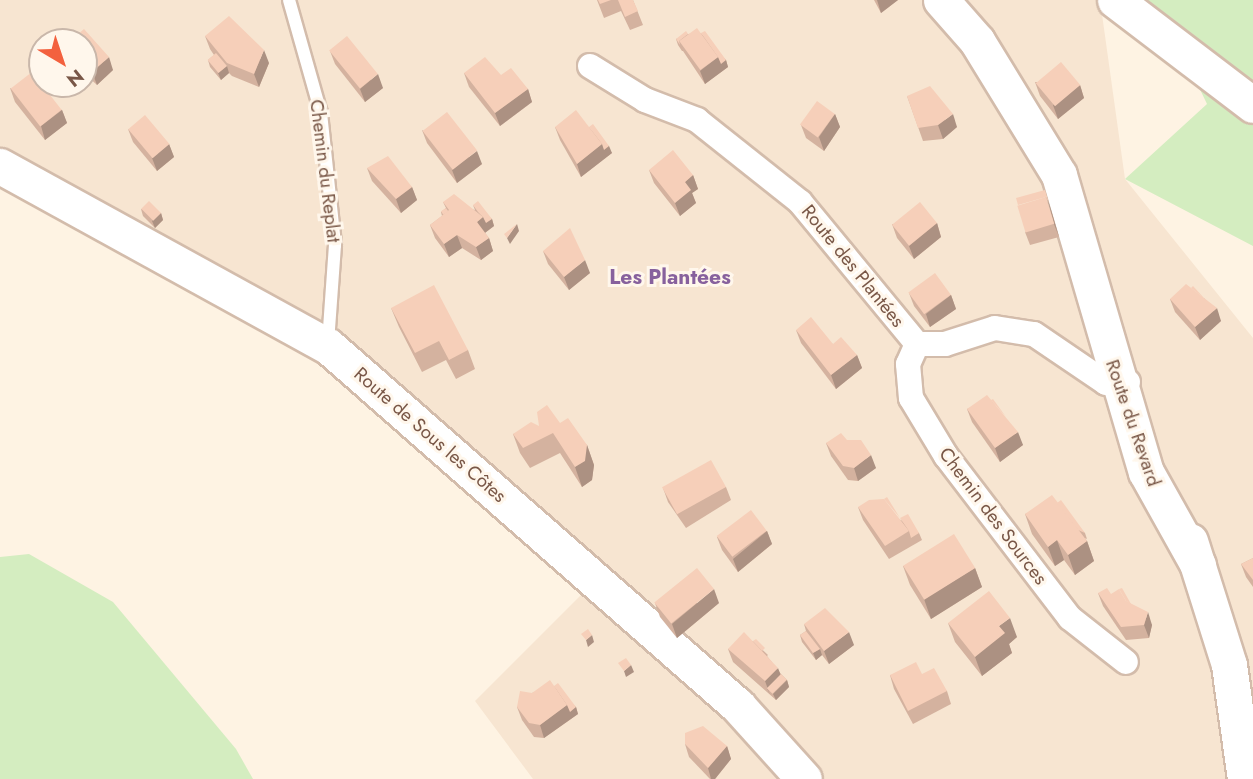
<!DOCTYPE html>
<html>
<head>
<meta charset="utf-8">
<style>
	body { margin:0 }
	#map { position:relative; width:1253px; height:779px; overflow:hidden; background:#fef3e3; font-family:Jost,sans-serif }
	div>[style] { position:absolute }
	.residential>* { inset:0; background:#f7e5d1 }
	.green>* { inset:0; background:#d4edc0 }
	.roads { filter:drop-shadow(2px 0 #d3bcab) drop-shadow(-2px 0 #d3bcab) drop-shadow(0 2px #d3bcab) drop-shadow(0 -2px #d3bcab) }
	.lane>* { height:12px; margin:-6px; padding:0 6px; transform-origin:6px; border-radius:6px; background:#fff }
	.street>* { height:24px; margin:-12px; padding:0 12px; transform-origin:12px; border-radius:12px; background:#fff }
	.secondary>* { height:35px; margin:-17.5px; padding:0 17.5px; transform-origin:17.5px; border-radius:17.5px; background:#fff }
	.wall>* { inset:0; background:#d4b29f }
	.shaded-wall>* { inset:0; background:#ac9182 }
	.building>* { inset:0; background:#f6cfb9; transform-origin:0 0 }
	span { translate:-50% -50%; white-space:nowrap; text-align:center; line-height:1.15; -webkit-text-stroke:6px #fff7ec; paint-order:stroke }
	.street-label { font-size:19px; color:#795747 }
	.neighbourhood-label { font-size:21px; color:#87619d; font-weight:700 }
	.north { position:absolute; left:28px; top:28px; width:70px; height:70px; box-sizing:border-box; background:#fff7ec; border:2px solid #c9b7aa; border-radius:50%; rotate:141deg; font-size:19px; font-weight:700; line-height:28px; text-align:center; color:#795747 }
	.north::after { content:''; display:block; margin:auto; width:24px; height:32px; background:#f3613e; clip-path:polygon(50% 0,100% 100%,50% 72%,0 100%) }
</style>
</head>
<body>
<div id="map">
	<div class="residential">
		<div style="clip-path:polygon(evenodd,0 0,1100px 0,1125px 179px,1253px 338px,1253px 779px,533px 779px,475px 701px,585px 591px,350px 383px,0 179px,0 0,42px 42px,84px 42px,84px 84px,42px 84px,42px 42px)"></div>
	</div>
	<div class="green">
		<div style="clip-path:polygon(1114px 0,1253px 0,1253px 246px,1125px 179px,1207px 104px,1184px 56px)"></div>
		<div style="clip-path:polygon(29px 554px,113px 602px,236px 749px,253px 779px,0 779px,0 557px)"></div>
	</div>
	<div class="roads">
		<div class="lane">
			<div style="left:289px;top:0;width:117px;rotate:74.2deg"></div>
			<div style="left:321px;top:113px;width:133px;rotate:83.9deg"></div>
			<div style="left:335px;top:245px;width:97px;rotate:94.1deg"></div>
		</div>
		<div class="street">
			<div style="left:590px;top:66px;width:65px;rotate:31.7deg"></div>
			<div style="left:645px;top:100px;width:56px;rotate:21deg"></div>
			<div style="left:697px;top:120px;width:132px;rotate:38.5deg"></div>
			<div style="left:800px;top:202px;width:184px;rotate:50.5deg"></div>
			<div style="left:917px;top:344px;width:28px"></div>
			<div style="left:945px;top:344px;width:52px;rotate:-17.7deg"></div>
			<div style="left:995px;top:328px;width:39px;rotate:9deg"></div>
			<div style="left:1034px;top:334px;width:87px;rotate:34.2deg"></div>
			<div style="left:1106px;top:383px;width:22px;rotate:-3deg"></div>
			<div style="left:917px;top:344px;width:22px;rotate:114deg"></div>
			<div style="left:908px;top:364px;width:34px;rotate:85deg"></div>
			<div style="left:911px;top:398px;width:68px;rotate:58.9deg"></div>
			<div style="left:946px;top:456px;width:204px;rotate:52.6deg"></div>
			<div style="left:1070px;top:618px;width:71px;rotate:38.2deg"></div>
		</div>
		<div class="secondary">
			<div style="left:941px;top:0;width:55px;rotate:48.7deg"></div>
			<div style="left:977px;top:41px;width:157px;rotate:58.5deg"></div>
			<div style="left:1059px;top:175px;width:309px;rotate:73.7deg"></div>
			<div style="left:1146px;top:472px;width:107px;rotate:60.8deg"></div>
			<div style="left:1115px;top:0;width:173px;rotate:37.3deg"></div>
			<div style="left:0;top:166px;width:374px;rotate:28.8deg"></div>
			<div style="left:328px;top:346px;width:546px;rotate:41.28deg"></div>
			<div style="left:738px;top:706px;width:98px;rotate:47.9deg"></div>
			<div style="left:1190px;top:541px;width:130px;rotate:72.5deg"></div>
			<div style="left:1229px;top:665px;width:115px;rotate:82deg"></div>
		</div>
	</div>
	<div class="wall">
		<div style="clip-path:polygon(597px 0,633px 0,643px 25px,630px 30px,621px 11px,604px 18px)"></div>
		<div style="clip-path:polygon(874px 0,898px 0,881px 13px)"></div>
		<div style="clip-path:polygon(701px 33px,726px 60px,728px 67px,705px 84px,683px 51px,682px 51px,678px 45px,676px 39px,688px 34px)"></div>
		<div style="clip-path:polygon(205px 36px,269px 63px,259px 87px,232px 76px,229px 73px,221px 80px,210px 67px,208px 60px,214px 55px,210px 49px)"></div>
		<div style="clip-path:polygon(84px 42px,113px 70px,97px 85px,84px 73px)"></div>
		<div style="clip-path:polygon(330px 51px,383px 88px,365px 102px,335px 64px)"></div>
		<div style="clip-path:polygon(464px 73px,501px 75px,528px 89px,532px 102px,500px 126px,469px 87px)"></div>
		<div style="clip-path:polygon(1035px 82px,1080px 85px,1084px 98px,1058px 119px,1040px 96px)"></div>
		<div style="clip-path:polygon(10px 88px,62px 110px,67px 123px,45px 140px,15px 102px)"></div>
		<div style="clip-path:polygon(907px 96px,957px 127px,943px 139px,923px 141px)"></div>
		<div style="clip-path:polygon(835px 114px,840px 127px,824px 151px,806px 138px,801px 125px)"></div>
		<div style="clip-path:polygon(555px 127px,589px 127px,612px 153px,581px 177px,560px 140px)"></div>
		<div style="clip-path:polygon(128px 129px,169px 144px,174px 157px,157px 171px,133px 142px)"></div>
		<div style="clip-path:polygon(422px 130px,482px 164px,457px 183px,427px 143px)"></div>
		<div style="clip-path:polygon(367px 168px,412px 187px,417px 200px,401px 213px,372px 181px)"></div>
		<div style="clip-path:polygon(649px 170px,693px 175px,698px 189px,692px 193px,696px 203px,680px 216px,654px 183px)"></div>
		<div style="clip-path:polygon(443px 202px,475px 210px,473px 205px,492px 219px,494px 226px,485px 233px,489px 238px,493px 251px,481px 260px,462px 248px,449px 257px,435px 238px,430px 225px,442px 216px,441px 212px,446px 208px)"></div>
		<div style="clip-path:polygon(141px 209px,161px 213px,163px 220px,155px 228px,143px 216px)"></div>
		<div style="clip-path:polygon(1051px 210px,1059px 237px,1030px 245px,1025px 232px)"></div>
		<div style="clip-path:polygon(937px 223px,941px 237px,914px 259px,897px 238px,892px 224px)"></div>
		<div style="clip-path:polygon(543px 251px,590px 273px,569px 290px,548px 264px)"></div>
		<div style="clip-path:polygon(909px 293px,951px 295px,956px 309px,930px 327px,914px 306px)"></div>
		<div style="clip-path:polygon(1204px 298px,1221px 321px,1200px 340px,1175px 312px,1170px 299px)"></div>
		<div style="clip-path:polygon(391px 308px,468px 350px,475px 369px,456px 379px,446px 360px,422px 372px,399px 327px)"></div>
		<div style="clip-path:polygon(796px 330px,833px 344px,857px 355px,862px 368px,836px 389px,801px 343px)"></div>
		<div style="clip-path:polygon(991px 400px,1023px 445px,1000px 462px,972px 422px,967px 409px)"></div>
		<div style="clip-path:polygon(560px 423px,587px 445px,594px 465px,592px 480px,582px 487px,560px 453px,530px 468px,520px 453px,513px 434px)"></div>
		<div style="clip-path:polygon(847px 440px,876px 468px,858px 481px,848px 480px,831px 456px,826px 443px)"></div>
		<div style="clip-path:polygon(726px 487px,731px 500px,686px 528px,668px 502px,663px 488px)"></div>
		<div style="clip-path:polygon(1057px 503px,1085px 533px,1087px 539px,1085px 538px,1087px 541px,1094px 561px,1075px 575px,1064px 560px,1055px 566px,1032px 534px,1025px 514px)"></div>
		<div style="clip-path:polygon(858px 507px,901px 520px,919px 533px,922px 540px,889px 559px,863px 520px)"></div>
		<div style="clip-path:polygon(767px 531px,772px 544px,738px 572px,722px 550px,717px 537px)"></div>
		<div style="clip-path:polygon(1253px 558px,1253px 587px,1246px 577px,1241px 564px)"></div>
		<div style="clip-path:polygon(903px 566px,975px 568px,982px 587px,931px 619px,910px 585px)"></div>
		<div style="clip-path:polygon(1098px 593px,1111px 594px,1131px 604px,1152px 625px,1149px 638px,1126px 640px,1103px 606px)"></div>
		<div style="clip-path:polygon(655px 603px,719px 603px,677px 638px,660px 617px)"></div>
		<div style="clip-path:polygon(948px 623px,1017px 637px,1009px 644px,1012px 653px,982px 676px,955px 642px)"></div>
		<div style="clip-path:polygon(804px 624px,854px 645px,829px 664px,822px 655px,816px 660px,802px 642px,800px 635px,806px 631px)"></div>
		<div style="clip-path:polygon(753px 641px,768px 655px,767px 656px,781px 674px,787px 680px,789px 687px,776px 700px,733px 662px,728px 649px)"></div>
		<div style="clip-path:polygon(922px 674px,947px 691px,951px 704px,913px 724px,894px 689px,890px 675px)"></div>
		<div style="clip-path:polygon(554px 686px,576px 707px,578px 714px,544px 738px,534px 737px,522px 720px,517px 707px,532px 693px)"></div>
		<div style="clip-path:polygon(685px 744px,727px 746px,731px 759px,715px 779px,710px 779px,689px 757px)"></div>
	</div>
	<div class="shaded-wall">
		<div style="clip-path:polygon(877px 0,898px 0,881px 13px)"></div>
		<div style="clip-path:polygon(264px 50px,269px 63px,259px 87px,254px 74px)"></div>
		<div style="clip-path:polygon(109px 57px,113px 70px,97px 85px,92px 72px)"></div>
		<div style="clip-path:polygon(718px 57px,726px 60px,728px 67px,705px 84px,700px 71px)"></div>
		<div style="clip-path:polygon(227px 66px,229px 73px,221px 80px,218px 73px)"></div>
		<div style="clip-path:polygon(378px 74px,383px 88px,365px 102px,360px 89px)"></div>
		<div style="clip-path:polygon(1080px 85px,1084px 98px,1058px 119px,1053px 105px)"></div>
		<div style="clip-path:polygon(528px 89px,532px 102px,500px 126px,495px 113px)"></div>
		<div style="clip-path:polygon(62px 110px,67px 123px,45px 140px,41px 126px)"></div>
		<div style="clip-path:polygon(835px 114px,840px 127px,824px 151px,819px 137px)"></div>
		<div style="clip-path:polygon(953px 114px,957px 127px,943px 139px,938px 125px)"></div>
		<div style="clip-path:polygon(169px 144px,174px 157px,157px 171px,152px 158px)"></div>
		<div style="clip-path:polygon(602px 144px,609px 146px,612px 153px,581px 177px,577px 164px)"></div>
		<div style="clip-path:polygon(477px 151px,482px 164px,457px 183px,452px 170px)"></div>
		<div style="clip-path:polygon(693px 175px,698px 189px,692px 193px,696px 203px,680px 216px,675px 203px,685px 182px)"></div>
		<div style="clip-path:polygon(412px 187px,417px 200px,401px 213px,396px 199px)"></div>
		<div style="clip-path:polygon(1045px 190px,1051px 210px,1059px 237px,1054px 224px)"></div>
		<div style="clip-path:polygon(161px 213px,163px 220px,155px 228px,152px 221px)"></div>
		<div style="clip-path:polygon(483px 217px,492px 219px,494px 226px,482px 235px,477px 222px)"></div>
		<div style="clip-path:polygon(937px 223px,941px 237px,914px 259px,909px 246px)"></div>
		<div style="clip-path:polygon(517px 224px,519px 231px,510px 244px,507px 238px)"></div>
		<div style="clip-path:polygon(457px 235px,462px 248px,449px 257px,444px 244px)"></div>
		<div style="clip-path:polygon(489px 238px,493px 251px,481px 260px,476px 247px)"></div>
		<div style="clip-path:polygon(585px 260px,590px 273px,569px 290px,564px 277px)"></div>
		<div style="clip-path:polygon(951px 295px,956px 309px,930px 327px,926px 314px)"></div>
		<div style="clip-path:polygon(1217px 308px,1221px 321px,1200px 340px,1195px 327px)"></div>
		<div style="clip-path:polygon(857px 355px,862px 368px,836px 389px,831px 375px)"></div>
		<div style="clip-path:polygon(1018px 432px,1023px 445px,1000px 462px,995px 448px)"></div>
		<div style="clip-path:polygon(587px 445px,594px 465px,592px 480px,582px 487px,575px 467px)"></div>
		<div style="clip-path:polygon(871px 455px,876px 468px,858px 481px,854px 468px)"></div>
		<div style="clip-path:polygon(767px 531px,772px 544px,738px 572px,733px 559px)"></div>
		<div style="clip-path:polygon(1057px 540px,1064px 560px,1055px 566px,1048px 547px)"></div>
		<div style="clip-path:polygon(1087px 541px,1094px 561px,1075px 575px,1068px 555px)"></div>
		<div style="clip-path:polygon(975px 568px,982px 587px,931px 619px,924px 599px)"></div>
		<div style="clip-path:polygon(714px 589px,719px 603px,677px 638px,672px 624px)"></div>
		<div style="clip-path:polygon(1148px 612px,1152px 625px,1149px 638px,1144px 625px)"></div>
		<div style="clip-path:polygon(1010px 618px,1017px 637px,1009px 644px,1012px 653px,982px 676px,975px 657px,999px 626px)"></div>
		<div style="clip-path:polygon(849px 632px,854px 645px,829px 664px,824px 651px)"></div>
		<div style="clip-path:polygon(592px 635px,594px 642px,588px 647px,586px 640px)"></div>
		<div style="clip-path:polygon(820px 649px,822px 655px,816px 660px,813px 653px)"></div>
		<div style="clip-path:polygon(631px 665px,634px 672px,626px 677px,624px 671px)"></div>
		<div style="clip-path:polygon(778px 668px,783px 681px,767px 688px,770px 695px,765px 681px)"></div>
		<div style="clip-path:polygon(787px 680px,789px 687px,776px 700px,773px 694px)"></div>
		<div style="clip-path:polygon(567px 705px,576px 707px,578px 714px,544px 738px,540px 725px)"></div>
		<div style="clip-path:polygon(727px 746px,731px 759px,715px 779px,711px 779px,708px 768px)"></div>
	</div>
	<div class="building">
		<div style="clip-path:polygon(598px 0,611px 0,600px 4px)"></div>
		<div style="clip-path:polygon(618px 0,633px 0,638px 11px,625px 17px)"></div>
		<div style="clip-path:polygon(229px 16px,264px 50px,254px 74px,227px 63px,205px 36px)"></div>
		<div style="left:697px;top:28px;width:36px;height:22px;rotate:54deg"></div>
		<div style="clip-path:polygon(84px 29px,109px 57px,92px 72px,84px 64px,84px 42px,69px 42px)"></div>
		<div style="clip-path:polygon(686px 31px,688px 34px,679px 41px,680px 45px,676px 39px)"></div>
		<div style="clip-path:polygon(705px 31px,726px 60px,721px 64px,718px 57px,701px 33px)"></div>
		<div style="left:347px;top:36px;width:49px;height:23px;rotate:51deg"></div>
		<div style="left:216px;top:53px;width:17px;height:11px;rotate:50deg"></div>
		<div style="clip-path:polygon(485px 57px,501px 75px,511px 68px,528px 89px,495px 113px,464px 73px)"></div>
		<div style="left:1061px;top:62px;width:30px;height:33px;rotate:50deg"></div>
		<div style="left:32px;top:72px;width:48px;height:27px;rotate:52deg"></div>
		<div style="clip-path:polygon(930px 86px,953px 114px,938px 125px,918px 128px,907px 96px)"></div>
		<div style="left:817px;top:101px;width:22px;height:29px;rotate:36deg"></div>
		<div style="clip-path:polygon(576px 110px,602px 144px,577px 164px,555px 127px)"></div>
		<div style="left:447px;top:112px;width:49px;height:31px;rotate:52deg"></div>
		<div style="left:145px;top:115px;width:38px;height:22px;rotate:50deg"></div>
		<div style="clip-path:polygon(593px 124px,609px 146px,604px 150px,602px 144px,589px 127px)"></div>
		<div style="clip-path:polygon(673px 150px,693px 175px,685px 182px,691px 190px,675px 203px,649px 170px)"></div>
		<div style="clip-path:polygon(388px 156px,412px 187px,396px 199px,367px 168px)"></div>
		<div style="clip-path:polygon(1045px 190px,1049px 203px,1046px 197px,1018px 205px,1016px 198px)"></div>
		<div style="clip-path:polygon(454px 194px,483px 217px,477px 222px,489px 238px,476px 247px,457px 235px,444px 244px,430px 225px,449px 210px,443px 202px)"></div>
		<div style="left:1046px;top:197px;width:28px;height:30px;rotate:73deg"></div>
		<div style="left:149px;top:201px;width:17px;height:11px;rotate:45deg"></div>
		<div style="clip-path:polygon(478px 201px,492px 219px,486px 223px,483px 217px,478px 212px,473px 205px)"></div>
		<div style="left:920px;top:202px;width:27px;height:36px;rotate:51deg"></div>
		<div style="left:446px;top:208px;width:4px;height:6px;rotate:56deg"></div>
		<div style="clip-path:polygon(517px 224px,507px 238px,504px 234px)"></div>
		<div style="clip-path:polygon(570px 228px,585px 260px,564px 277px,543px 251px)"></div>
		<div style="left:935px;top:273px;width:27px;height:33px;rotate:54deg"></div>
		<div style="clip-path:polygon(1186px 284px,1217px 308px,1195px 327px,1170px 299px)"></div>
		<div style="clip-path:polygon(434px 285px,468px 350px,449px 360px,439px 341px,415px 353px,391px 308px)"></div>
		<div style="clip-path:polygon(1193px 286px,1204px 298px,1191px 288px)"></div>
		<div style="clip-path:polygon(811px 317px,833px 344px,841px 337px,857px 355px,831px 375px,796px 330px)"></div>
		<div style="clip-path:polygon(987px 395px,1018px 432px,995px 448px,967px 409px)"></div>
		<div style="clip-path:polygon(993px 399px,1006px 417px,991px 400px)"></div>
		<div style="clip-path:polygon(547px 405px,560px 423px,568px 418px,587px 445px,585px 461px,575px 467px,553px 433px,523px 448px,513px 434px,531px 422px,539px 426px,537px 412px)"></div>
		<div style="clip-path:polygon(841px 433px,847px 440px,861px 440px,871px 455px,854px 468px,843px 466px,826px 443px)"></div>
		<div style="left:711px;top:460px;width:31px;height:56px;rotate:61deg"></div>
		<div style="clip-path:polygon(1052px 495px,1087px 541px,1068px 555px,1057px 540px,1048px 547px,1025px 514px)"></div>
		<div style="clip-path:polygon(887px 497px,900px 518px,884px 499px)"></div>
		<div style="clip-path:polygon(884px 499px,909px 531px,885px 546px,858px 507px,869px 500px)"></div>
		<div style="clip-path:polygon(1061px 500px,1085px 533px,1078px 530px,1057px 503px)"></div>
		<div style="left:751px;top:510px;width:26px;height:43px;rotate:53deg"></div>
		<div style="clip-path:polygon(908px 514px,919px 533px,911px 538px,909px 531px,900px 518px)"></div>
		<div style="left:954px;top:534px;width:40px;height:60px;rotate:58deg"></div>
		<div style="clip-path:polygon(1253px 558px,1253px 580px,1241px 564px)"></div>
		<div style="left:697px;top:568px;width:27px;height:55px;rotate:51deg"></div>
		<div style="clip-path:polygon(1107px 588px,1111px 594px,1119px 589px,1126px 601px,1148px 612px,1144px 625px,1121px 627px,1098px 593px)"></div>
		<div style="clip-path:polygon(1122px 588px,1131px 604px,1126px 601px,1119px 589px)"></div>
		<div style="clip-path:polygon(989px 591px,1010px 618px,999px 626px,1005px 633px,975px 657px,948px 623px)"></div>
		<div style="clip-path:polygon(825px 608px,849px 632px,824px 651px,804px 624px)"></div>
		<div style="clip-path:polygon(588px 629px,592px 635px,586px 640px,581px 634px)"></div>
		<div style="clip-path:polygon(806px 631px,820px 649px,813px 653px,800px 635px)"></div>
		<div style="clip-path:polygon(744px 632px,778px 668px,765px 681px,728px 649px)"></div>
		<div style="clip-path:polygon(756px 639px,765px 648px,762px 651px,753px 641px)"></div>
		<div style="clip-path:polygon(626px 658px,631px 665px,624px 671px,618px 663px)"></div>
		<div style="clip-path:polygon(916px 662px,922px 674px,934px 668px,947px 691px,908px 711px,890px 675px)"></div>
		<div style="left:781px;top:674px;width:8px;height:20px;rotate:45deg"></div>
		<div style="clip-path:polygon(550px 680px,567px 705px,540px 725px,529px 723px,517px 707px,520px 691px,532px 693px)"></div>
		<div style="clip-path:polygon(558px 683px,576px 707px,570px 712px,567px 705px,554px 686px)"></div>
		<div style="clip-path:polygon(703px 726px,727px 746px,708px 768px,685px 744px,685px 733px)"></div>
	</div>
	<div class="street-label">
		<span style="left:325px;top:171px;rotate:83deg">Chemin du Replat</span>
		<span style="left:853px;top:266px;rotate:51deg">Route des Plantées</span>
		<span style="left:1133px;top:423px;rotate:71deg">Route du Revard</span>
		<span style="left:430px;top:435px;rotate:41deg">Route de Sous les Côtes</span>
		<span style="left:993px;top:516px;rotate:53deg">Chemin des Sources</span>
	</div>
	<div class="neighbourhood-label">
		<span style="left:670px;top:277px">Les Plantées</span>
	</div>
	<div class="north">N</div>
</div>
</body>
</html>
